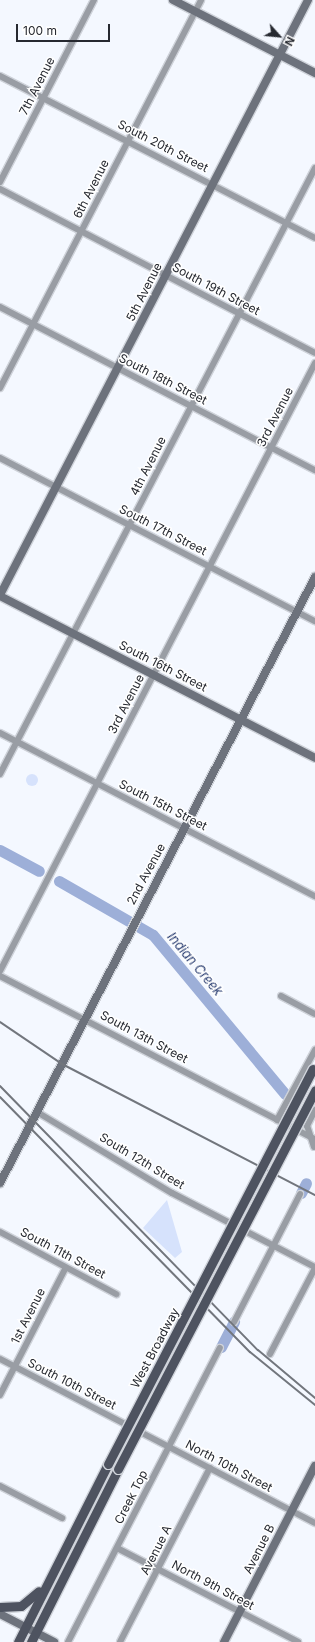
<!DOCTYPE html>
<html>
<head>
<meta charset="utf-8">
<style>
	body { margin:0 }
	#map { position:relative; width:315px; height:1642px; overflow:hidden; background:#f4f8ff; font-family:Inter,sans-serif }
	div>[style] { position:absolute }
	.green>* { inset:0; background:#d6e2fc }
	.round { border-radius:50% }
	.river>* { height:11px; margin:-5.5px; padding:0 5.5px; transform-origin:5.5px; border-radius:5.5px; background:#9dafd8 }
	.roads { filter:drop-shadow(1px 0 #cfd3da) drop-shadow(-1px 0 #cfd3da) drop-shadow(0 1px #cfd3da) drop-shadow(0 -1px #cfd3da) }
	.street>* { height:6px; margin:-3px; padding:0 3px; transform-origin:3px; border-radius:3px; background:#999da4 }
	.secondary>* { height:8px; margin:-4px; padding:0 4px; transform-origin:4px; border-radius:4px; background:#6d727c }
	.primary>* { height:9px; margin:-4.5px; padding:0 4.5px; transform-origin:4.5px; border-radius:4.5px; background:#4e5360 }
	.rail>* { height:2px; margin:-1px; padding:0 1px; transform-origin:1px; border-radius:1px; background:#72767d }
	.bridges { filter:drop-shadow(1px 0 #cfd3da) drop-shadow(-1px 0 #cfd3da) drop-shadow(0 1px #cfd3da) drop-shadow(0 -1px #cfd3da) }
	.primary-bridge>* { height:9px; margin:-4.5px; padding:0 4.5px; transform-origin:4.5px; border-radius:4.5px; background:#4e5360 }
	span { translate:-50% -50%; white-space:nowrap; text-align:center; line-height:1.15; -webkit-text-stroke:3px #fff; paint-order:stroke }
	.street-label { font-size:12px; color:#262930 }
	.water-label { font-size:13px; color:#2b3f73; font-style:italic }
	.north { position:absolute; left:259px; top:16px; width:40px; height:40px; -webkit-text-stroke:3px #fff; paint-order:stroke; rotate:117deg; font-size:11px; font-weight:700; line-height:16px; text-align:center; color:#262930 }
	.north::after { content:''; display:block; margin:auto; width:14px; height:18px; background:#262930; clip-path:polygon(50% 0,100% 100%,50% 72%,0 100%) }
	.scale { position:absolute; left:16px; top:24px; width:94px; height:18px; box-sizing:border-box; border:2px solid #262930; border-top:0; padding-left:5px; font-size:12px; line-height:14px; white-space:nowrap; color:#262930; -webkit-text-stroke:3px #fff; paint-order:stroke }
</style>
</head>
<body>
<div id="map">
	<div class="green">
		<div class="round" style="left:26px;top:774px;width:12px;height:12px"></div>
		<div style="clip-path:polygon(167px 1200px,182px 1252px,175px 1258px,143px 1228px)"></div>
	</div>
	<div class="river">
		<div style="left:0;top:850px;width:44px;rotate:28.3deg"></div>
		<div style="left:59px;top:881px;width:108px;rotate:29.9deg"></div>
		<div style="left:153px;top:935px;width:207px;rotate:50.3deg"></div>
		<div style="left:301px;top:1193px;width:11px;rotate:-63deg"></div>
		<div style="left:221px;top:1347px;width:29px;rotate:-63deg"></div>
	</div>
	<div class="roads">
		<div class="street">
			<div style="left:0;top:76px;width:354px;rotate:27.2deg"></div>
			<div style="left:0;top:182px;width:205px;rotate:-62.7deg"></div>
			<div style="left:0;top:189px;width:355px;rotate:27.5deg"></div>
			<div style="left:0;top:307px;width:355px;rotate:27.4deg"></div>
			<div style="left:0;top:388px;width:437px;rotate:-62.6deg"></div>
			<div style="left:0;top:458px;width:355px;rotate:27.4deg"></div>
			<div style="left:0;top:733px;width:355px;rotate:27.4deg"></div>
			<div style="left:0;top:774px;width:683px;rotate:-62.53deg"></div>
			<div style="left:0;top:971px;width:685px;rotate:-62.61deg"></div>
			<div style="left:0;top:976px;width:355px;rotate:27.4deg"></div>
			<div style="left:281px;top:996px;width:38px;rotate:28deg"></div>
			<div style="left:37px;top:1112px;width:157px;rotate:31deg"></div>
			<div style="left:172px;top:1193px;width:161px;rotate:27.4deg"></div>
			<div style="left:277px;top:1120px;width:80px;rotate:-61.5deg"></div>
			<div style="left:314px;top:1147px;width:22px;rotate:-108deg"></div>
			<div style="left:307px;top:1126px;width:18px;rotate:-63deg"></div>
			<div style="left:0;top:1232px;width:132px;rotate:28.1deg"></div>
			<div style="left:234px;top:1322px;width:144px;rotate:-62.7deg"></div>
			<div style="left:270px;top:1354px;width:97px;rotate:-62.4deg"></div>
			<div style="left:0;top:1359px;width:355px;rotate:27.5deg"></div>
			<div style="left:0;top:1395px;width:142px;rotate:-62.7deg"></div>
			<div style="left:0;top:1486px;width:70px;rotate:27.3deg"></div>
			<div style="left:117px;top:1548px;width:204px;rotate:27.4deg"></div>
			<div style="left:68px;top:1642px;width:331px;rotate:-62.7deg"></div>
			<div style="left:120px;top:1642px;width:196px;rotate:-62.7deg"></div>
		</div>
		<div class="secondary">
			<div style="left:173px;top:0;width:160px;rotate:27.2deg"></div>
			<div style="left:0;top:595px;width:670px;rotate:-62.63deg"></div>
			<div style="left:0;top:596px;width:354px;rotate:27.2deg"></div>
			<div style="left:0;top:1183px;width:683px;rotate:-62.53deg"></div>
			<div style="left:0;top:1614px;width:61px;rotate:27.4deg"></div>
			<div style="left:224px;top:1642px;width:198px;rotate:-62.7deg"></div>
		</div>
		<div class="primary">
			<div style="left:0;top:1607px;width:21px;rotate:-3deg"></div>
			<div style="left:21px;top:1606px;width:23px;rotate:-40deg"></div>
			<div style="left:18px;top:1642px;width:199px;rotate:-63.2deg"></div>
			<div style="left:31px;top:1642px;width:194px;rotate:-63.3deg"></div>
		</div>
	</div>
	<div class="rail">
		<div style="left:0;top:1022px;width:75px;rotate:34.1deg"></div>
		<div style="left:62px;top:1064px;width:285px;rotate:27.4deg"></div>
		<div style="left:0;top:1086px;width:369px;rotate:45.7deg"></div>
		<div style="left:258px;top:1350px;width:75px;rotate:40.1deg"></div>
		<div style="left:0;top:1097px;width:357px;rotate:45.6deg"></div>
		<div style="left:250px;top:1352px;width:84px;rotate:39.2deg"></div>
	</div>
	<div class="bridges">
		<div class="primary-bridge">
			<div style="left:108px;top:1464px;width:445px;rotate:-62.6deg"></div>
			<div style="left:118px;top:1469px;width:427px;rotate:-62.5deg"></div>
		</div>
	</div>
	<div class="street-label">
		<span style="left:37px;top:86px;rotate:-63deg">7th Avenue</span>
		<span style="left:163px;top:146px;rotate:27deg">South 20th Street</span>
		<span style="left:91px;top:189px;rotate:-63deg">6th Avenue</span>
		<span style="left:216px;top:289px;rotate:28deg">South 19th Street</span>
		<span style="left:144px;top:292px;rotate:-63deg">5th Avenue</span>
		<span style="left:163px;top:379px;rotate:27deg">South 18th Street</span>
		<span style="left:275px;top:417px;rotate:-63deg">3rd Avenue</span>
		<span style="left:148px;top:466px;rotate:-63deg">4th Avenue</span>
		<span style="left:163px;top:530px;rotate:27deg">South 17th Street</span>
		<span style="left:163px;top:666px;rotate:27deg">South 16th Street</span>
		<span style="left:126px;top:704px;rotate:-63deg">3rd Avenue</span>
		<span style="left:163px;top:805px;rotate:27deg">South 15th Street</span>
		<span style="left:146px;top:874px;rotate:-62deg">2nd Avenue</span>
		<span style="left:144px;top:1037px;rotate:28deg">South 13th Street</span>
		<span style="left:142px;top:1161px;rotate:31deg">South 12th Street</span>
		<span style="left:63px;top:1253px;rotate:28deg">South 11th Street</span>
		<span style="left:28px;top:1316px;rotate:-63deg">1st Avenue</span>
		<span style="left:155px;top:1348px;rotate:-62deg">West Broadway</span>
		<span style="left:72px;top:1384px;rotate:27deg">South 10th Street</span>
		<span style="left:229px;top:1466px;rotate:28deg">North 10th Street</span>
		<span style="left:131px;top:1497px;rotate:-63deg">Creek Top</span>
		<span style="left:259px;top:1549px;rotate:-63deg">Avenue B</span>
		<span style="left:156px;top:1550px;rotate:-63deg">Avenue A</span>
		<span style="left:213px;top:1585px;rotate:28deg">North 9th Street</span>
	</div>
	<div class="water-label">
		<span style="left:195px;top:964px;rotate:50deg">Indian Creek</span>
	</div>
	<div class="north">N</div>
	<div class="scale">100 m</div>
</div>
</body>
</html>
